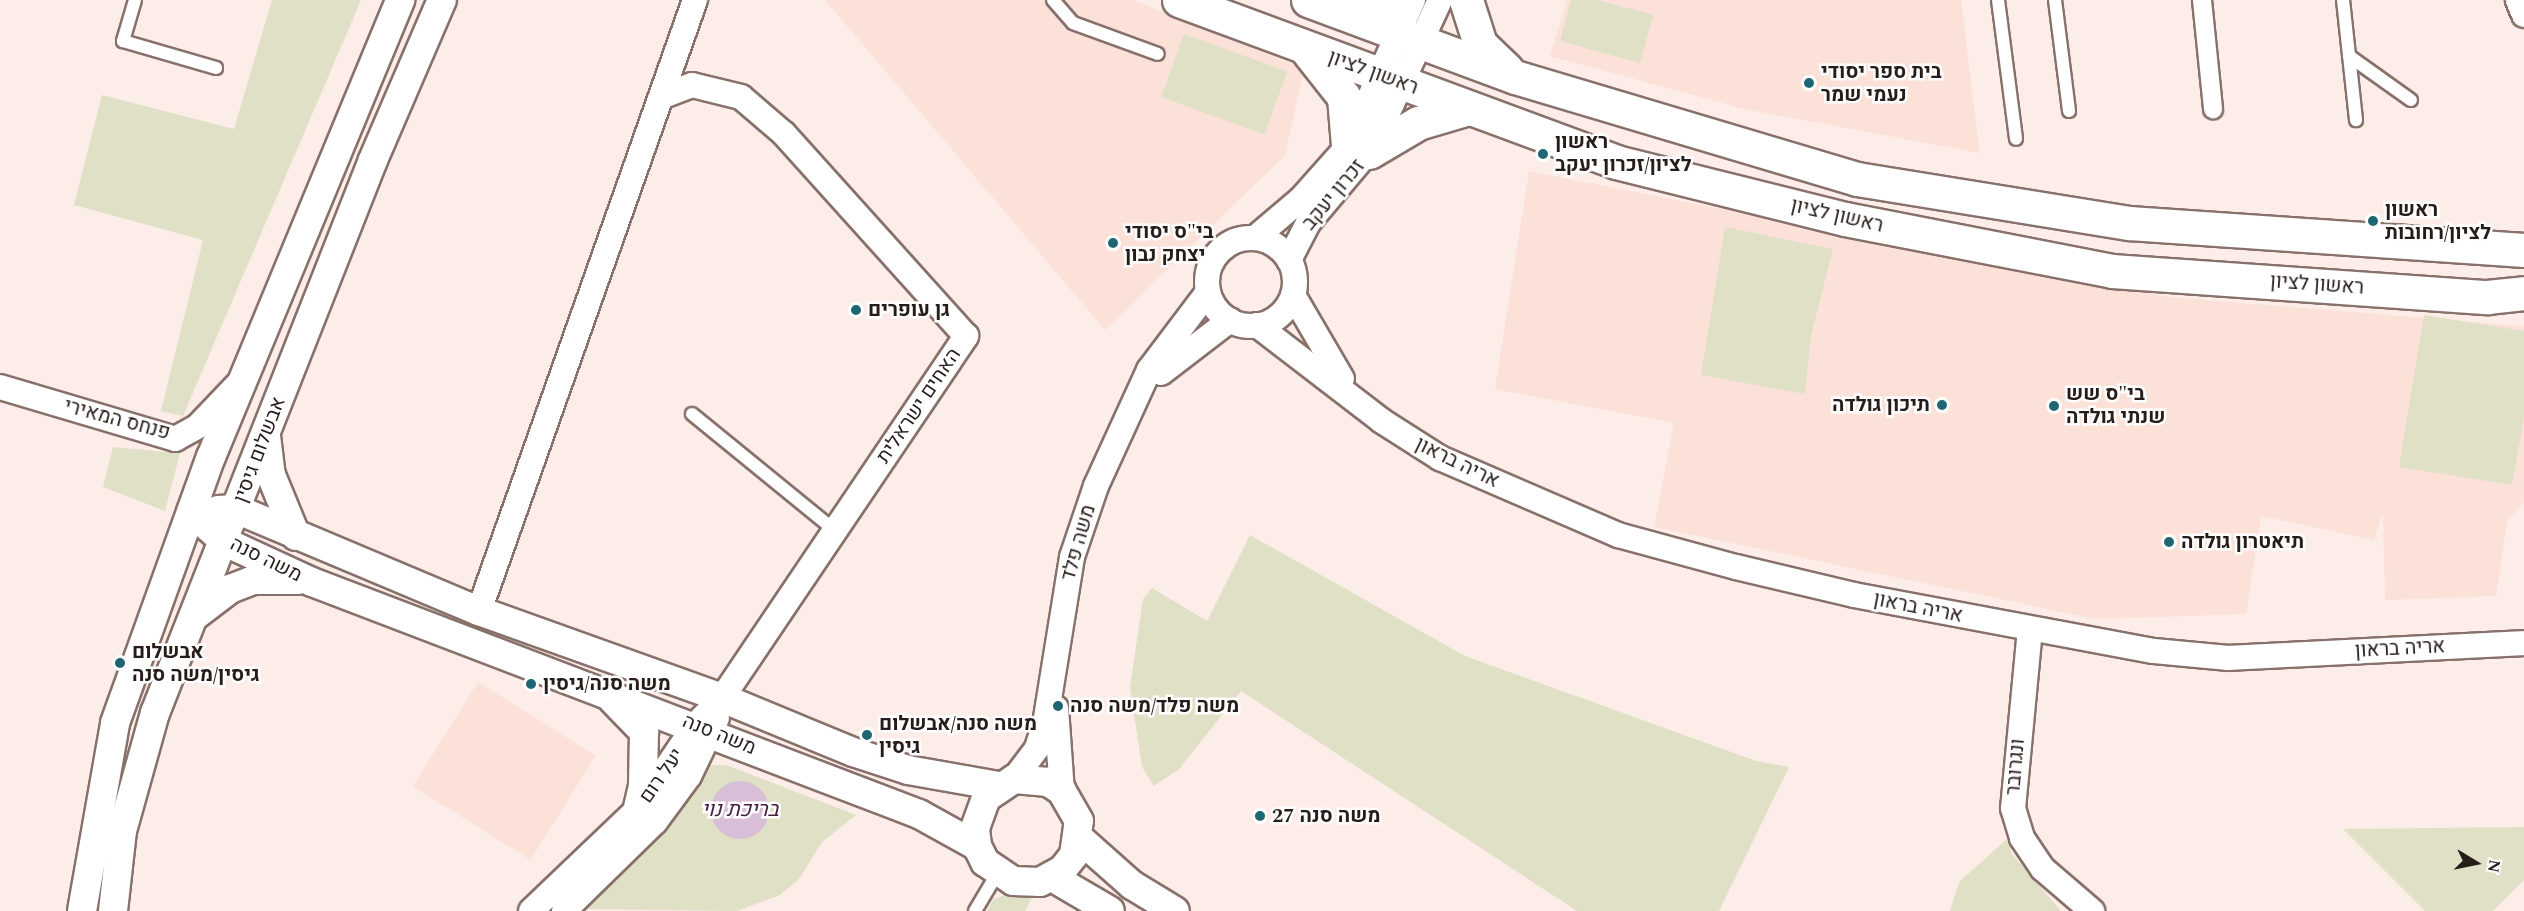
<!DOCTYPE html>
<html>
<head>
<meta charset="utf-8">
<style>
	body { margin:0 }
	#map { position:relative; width:2524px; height:911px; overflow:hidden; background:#fcede8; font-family:Spectral,Heebo,serif }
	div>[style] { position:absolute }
	.built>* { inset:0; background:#fbe1d8; transform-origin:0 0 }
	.green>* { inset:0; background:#dfe0c6; transform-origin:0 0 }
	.water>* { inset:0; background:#d8bed6 }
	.round { border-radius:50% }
	.roads { filter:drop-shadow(2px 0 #87716a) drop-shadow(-2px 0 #87716a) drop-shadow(0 2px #87716a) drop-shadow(0 -2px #87716a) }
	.service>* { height:12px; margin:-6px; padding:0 6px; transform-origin:6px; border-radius:6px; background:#fff }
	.pedestrian>* { height:18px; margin:-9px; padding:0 9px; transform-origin:9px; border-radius:9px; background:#fff }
	.minor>* { height:24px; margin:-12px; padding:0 12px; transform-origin:12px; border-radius:12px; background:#fff }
	.minor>.ring { margin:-12px; padding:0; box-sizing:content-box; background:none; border:24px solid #fff; border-radius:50% }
	.tertiary>* { height:28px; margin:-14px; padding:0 14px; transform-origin:14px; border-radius:14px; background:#fff }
	.secondary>* { height:33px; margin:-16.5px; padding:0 16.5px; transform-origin:16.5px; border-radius:16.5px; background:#fff }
	.dots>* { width:16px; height:16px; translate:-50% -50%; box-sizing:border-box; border:3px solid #fefefe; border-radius:50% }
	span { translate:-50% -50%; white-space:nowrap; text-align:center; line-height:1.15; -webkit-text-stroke:5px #fefefe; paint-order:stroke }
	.poi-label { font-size:20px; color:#261d1a; font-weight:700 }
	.left { translate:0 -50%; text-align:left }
	.right { translate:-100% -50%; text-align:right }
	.street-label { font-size:20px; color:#261d1a }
	.water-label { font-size:21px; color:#452243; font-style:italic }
	.north { position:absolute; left:2446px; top:833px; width:60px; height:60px; -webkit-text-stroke:4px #fefefe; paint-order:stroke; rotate:100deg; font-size:16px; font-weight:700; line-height:24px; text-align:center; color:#261d1a }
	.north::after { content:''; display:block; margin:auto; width:21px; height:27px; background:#261d1a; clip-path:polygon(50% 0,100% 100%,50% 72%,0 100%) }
</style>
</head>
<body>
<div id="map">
	<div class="built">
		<div style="clip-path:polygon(825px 0,1133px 0,1304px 69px,1285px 155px,1105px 330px)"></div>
		<div style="clip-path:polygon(1567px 0,1961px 0,1980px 153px,1744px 109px,1550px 56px)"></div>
		<div style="clip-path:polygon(1529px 171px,2168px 297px,2524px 326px,2524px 502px,2507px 522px,2496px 596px,2385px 600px,2383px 512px,2374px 540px,2261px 516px,2246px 614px,2096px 619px,1654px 527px,1674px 423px,1495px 389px)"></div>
		<div style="left:478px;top:682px;width:139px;height:123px;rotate:32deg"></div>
	</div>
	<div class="green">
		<div style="clip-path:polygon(272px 0,361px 0,183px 416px,161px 411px,203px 240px,74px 205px,102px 95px,234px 129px)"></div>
		<div style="clip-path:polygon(1571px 0,1599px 0,1653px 15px,1640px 63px,1560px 41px)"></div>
		<div style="left:1184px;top:34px;width:110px;height:67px;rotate:20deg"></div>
		<div style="clip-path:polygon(1725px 227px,1833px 249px,1811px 336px,1805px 394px,1701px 375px)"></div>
		<div style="clip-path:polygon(2424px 315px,2524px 331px,2524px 417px,2512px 485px,2399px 467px)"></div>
		<div style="clip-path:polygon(182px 445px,165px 511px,103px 487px,113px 447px,166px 452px)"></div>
		<div style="clip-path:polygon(1250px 535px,1465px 656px,1756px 761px,1789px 767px,1719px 911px,1577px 911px,1241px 691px,1179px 769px,1154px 786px,1142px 767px,1130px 687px,1143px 599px,1152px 588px,1207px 621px)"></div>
		<div style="clip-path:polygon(705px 765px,726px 765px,856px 815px,822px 842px,799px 879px,780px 895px,737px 911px,580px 909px,626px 868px)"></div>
		<div style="clip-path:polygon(2524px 827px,2524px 880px,2493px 911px,2425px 911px,2343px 829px)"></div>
		<div style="clip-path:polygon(2007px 839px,2012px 854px,2061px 911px,1950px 911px,1959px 882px)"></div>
		<div style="clip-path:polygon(1040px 882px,1025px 911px,987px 911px,994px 899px)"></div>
	</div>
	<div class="water">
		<div class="round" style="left:711px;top:781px;width:58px;height:58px"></div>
	</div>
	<div class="roads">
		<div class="service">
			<div style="left:135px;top:0;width:43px;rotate:106.3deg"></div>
			<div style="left:123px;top:41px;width:97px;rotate:16.2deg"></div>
			<div style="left:1053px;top:0;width:30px;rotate:49deg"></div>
			<div style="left:1073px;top:23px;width:90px;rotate:20deg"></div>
			<div style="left:1998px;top:0;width:140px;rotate:82.6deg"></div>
			<div style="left:2055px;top:0;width:112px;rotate:82.8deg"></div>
			<div style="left:2343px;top:0;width:121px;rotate:83.8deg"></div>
			<div style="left:2349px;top:56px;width:76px;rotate:35.4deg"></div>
			<div style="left:692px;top:414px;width:183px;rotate:39.2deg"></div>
			<div style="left:975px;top:911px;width:43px;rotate:-59.3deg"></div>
		</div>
		<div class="pedestrian">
			<div style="left:2202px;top:0;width:110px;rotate:84.2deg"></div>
		</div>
		<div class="minor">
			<div style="left:2518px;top:0;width:16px;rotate:68deg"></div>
			<div style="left:1255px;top:238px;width:60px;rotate:-40.3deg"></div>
			<div style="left:1301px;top:199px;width:71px;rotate:-48.4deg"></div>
			<div style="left:1348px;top:146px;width:160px;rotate:-66deg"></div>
			<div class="ring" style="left:1207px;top:238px;width:64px;height:64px"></div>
			<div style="left:1289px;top:260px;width:42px;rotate:-62.8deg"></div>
			<div style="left:1308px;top:223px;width:99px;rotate:-49.9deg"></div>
			<div style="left:1372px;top:147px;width:162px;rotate:-65.2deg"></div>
			<div style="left:1293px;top:295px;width:97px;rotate:59.7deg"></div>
			<div style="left:1257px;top:325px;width:158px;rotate:37.5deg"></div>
			<div style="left:1382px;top:421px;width:69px;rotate:32.5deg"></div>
			<div style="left:1440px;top:458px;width:194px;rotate:23.4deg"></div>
			<div style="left:1618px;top:535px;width:122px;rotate:15.2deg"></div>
			<div style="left:1736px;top:567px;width:121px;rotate:13.3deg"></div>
			<div style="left:1854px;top:595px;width:305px;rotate:10.6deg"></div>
			<div style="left:2154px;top:651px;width:75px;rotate:5.3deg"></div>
			<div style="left:2229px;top:658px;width:295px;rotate:-2.9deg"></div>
			<div style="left:1161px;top:373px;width:87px;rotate:-37.5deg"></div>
			<div style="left:0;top:387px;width:183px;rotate:16.5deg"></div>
			<div style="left:175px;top:439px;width:26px;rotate:-29deg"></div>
			<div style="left:198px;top:426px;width:57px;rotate:-46.4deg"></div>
			<div style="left:479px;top:611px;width:648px;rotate:-70.53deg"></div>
			<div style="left:2030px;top:629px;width:180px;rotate:95.4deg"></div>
			<div style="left:2013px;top:808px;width:31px;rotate:73deg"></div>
			<div style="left:2022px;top:838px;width:37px;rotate:56deg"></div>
			<div style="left:2043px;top:869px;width:65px;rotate:40.6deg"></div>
			<div style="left:1056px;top:708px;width:83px;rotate:85.9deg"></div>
			<div style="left:1014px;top:779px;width:39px;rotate:-53deg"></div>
			<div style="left:1037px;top:748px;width:25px;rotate:-72deg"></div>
			<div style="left:1045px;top:724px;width:169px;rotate:-80.8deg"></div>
			<div style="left:1072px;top:557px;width:75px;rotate:-71.3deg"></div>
			<div style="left:1096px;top:486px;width:128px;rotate:-65.4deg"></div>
			<div style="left:1149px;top:370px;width:98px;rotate:-52.9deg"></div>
			<div style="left:531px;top:911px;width:151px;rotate:-43.7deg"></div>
			<div style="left:640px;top:807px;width:99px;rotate:-56.1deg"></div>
			<div style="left:695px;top:725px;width:38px;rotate:-45deg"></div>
			<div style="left:722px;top:698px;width:437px;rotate:-56deg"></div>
			<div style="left:966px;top:336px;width:273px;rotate:-132deg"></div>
			<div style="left:783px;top:133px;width:55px;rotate:-139.4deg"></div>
			<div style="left:741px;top:97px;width:50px;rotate:-166.2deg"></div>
			<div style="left:692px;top:85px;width:33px;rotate:159deg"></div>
			<div style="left:564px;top:911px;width:127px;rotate:-44.4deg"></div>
			<div style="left:655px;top:822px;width:57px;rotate:-53.5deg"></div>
			<div style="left:689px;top:776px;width:64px;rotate:-64.2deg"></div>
		</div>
		<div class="tertiary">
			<div style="left:266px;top:436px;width:39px;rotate:83deg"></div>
			<div style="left:271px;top:475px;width:66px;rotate:67.7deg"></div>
			<div style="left:218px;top:510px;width:18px;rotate:-3deg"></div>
			<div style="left:236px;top:509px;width:264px;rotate:22.8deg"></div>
			<div style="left:479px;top:611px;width:258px;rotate:19.7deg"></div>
			<div style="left:722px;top:698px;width:142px;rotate:22.4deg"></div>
			<div style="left:853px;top:752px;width:58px;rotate:18.1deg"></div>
			<div style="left:908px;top:770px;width:92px;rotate:10deg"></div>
			<div style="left:191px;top:512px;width:45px;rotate:41.4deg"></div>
			<div style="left:225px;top:542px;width:96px;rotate:24.7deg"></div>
			<div style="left:312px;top:582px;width:650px;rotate:20.92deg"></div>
			<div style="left:919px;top:814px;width:66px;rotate:28.9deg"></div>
			<div style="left:977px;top:846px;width:18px;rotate:63deg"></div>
			<div style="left:985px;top:862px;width:34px;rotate:34deg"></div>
			<div style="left:1013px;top:881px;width:27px;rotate:2deg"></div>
			<div style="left:1040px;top:882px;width:26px;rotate:-29deg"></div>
			<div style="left:1063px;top:869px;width:18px;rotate:-52deg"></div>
			<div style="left:1074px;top:855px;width:34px;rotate:-82deg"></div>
			<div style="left:1079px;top:821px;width:34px;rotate:-120deg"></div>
			<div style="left:1062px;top:791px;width:17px;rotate:-147deg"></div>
			<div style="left:1048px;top:782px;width:34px;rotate:-175deg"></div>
			<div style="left:1014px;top:779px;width:34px;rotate:146deg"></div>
			<div style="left:986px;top:798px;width:33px;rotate:110deg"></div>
			<div style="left:975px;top:829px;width:17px;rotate:83deg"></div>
			<div style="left:196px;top:615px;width:43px;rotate:-37.4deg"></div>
			<div style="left:230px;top:589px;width:25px;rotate:-21deg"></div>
			<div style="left:253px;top:580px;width:45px"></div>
			<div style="left:613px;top:700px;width:45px;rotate:45.9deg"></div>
			<div style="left:644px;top:732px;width:54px;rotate:91.1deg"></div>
			<div style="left:643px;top:786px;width:26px;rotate:103deg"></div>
			<div style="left:1079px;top:838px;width:71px;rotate:41.6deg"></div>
			<div style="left:1132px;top:885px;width:50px;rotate:31.2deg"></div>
			<div style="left:1052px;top:877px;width:67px;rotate:30.4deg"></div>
			<div style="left:82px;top:911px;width:191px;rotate:-80deg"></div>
			<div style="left:115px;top:723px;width:283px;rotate:-70.2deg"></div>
			<div style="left:211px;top:457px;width:495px;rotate:-67.5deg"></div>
			<div style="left:113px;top:911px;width:81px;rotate:-83.6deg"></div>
			<div style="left:122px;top:831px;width:123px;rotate:-74.4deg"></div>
			<div style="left:155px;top:713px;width:594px;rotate:-68.48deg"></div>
			<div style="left:373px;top:160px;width:174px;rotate:-66.7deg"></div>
		</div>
		<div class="secondary">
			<div style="left:1179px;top:0;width:466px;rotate:20.3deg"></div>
			<div style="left:1616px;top:162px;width:236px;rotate:14deg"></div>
			<div style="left:1845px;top:219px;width:272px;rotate:11deg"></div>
			<div style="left:2112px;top:271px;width:376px;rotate:4deg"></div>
			<div style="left:2487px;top:297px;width:37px;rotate:-6deg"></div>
			<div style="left:1308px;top:0;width:221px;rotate:20.4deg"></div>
			<div style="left:1515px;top:77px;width:357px;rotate:16.6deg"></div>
			<div style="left:1857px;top:179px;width:276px;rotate:9.2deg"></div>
			<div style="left:2129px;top:223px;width:396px;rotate:3.9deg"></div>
			<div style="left:1466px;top:0;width:46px;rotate:72.3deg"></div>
			<div style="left:1480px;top:44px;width:37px;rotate:44deg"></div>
			<div style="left:1337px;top:6px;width:51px;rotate:-6.7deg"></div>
			<div style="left:1307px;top:50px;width:60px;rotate:51.8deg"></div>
			<div style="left:1344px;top:97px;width:49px;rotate:85.3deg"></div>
			<div style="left:1369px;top:152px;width:57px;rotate:-30.6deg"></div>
			<div style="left:1418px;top:123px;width:53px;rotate:-16.4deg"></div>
		</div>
	</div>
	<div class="dots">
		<div style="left:1809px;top:83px;background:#1e6674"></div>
		<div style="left:1543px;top:154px;background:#1e6674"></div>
		<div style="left:2373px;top:221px;background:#1e6674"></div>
		<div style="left:1113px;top:243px;background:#1e6674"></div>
		<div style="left:856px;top:310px;background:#1e6674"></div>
		<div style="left:1942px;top:405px;background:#1e6674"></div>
		<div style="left:2054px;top:406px;background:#1e6674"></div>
		<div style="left:2169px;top:542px;background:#1e6674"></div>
		<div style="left:120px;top:663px;background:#1e6674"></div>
		<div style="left:531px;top:684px;background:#1e6674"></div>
		<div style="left:1058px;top:706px;background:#1e6674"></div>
		<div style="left:867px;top:735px;background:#1e6674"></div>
		<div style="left:1260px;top:816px;background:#1e6674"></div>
	</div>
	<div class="poi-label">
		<span class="left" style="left:1821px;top:84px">בית ספר יסודי<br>נעמי שמר</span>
		<span class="left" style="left:1555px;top:154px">ראשון<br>לציון/זכרון יעקב</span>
		<span class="left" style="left:2385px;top:222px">ראשון<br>לציון/רחובות</span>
		<span class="left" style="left:1125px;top:244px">בי"ס יסודי<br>יצחק נבון</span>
		<span class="left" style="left:868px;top:310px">גן עופרים</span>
		<span class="left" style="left:2066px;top:406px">בי"ס שש<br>שנתי גולדה</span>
		<span class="right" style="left:1930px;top:405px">תיכון גולדה</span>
		<span class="left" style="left:2181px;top:542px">תיאטרון גולדה</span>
		<span class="left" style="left:132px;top:664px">אבשלום<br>גיסין/משה סנה</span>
		<span class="left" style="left:543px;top:684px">משה סנה/גיסין</span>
		<span class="left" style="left:1070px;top:706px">משה פלד/משה סנה</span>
		<span class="left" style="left:879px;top:736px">משה סנה/אבשלום<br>גיסין</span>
		<span class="left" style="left:1272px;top:816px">משה סנה 27</span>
	</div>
	<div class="street-label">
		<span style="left:1373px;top:73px;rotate:20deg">ראשון לציון</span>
		<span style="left:1334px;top:195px;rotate:-50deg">זכרון יעקב</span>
		<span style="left:1837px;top:216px;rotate:13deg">ראשון לציון</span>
		<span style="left:2317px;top:285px;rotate:4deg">ראשון לציון</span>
		<span style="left:919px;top:406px;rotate:-56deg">האחים ישראלית</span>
		<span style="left:117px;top:420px;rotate:15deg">פנחס המאירי</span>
		<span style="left:260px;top:450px;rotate:-69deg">אבשלום גיסין</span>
		<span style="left:1457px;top:463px;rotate:26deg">אריה בראון</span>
		<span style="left:1079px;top:543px;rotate:-74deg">משה פלד</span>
		<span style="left:266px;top:560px;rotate:26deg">משה סנה</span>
		<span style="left:1918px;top:608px;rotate:11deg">אריה בראון</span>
		<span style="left:2400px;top:649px;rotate:-3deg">אריה בראון</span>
		<span style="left:719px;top:735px;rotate:22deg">משה סנה</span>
		<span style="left:2016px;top:767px;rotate:-85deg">ונגרובר</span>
		<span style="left:662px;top:776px;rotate:-55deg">יעל רום</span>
	</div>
	<div class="water-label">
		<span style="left:740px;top:810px">בריכת נוי</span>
	</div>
	<div class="north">N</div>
</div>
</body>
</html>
